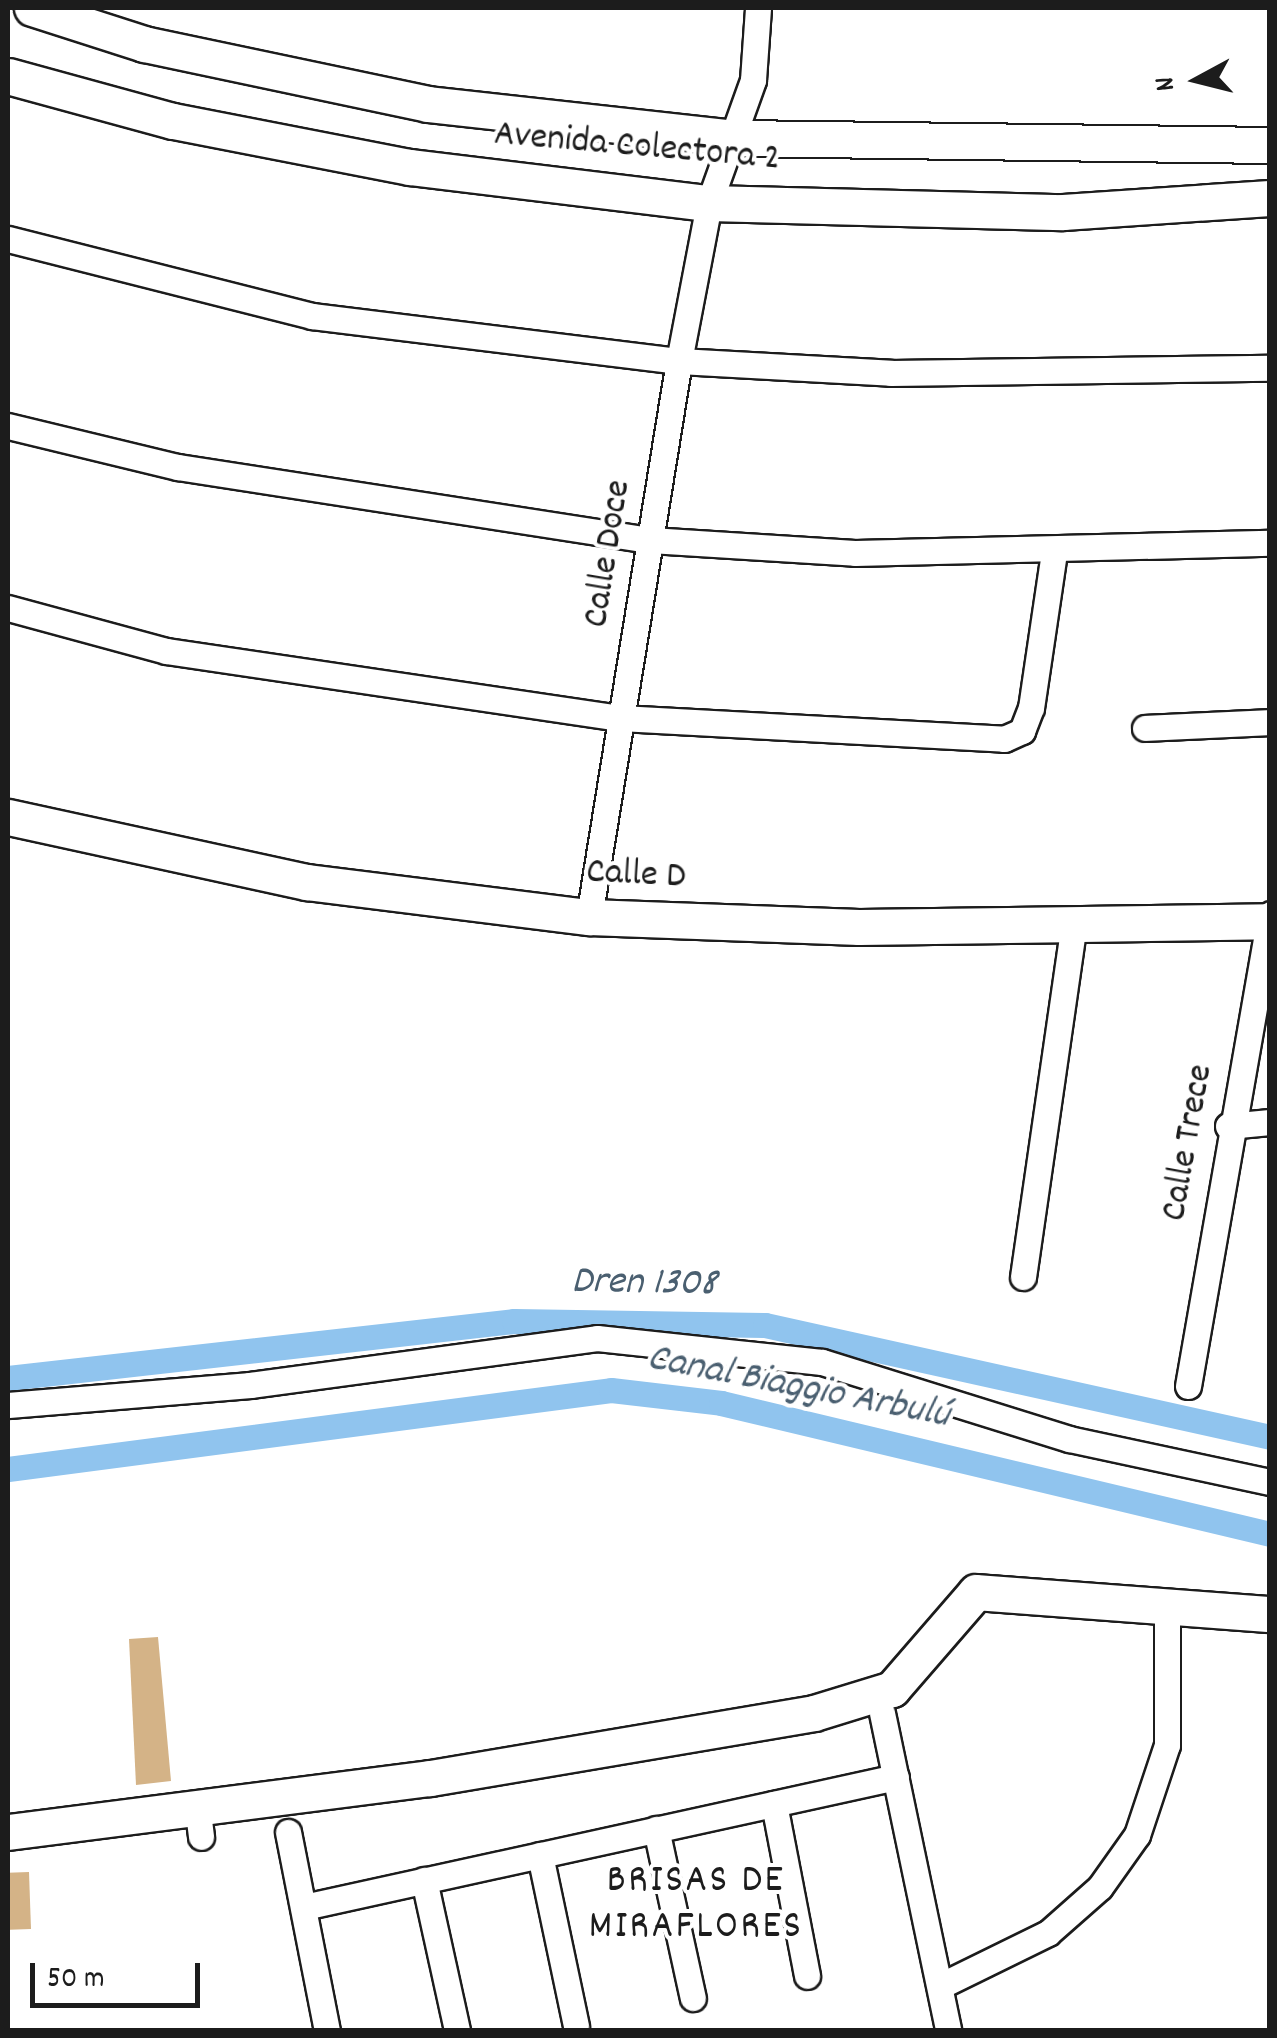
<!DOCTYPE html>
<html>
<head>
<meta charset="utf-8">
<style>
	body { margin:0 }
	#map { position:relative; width:1277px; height:2038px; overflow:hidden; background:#fff; font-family:Dekko,sans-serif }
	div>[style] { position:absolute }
	.canal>* { height:25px; margin:-12.5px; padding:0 12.5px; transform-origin:12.5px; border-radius:12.5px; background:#90c4ee }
	.building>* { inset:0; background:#d4b387; transform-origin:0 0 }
	.roads { filter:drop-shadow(2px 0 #1c1c1c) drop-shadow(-2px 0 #1c1c1c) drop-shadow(0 2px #1c1c1c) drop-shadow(0 -2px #1c1c1c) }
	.street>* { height:25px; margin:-12.5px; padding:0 12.5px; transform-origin:12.5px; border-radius:12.5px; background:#fff }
	.secondary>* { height:35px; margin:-17.5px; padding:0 17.5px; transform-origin:17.5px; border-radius:17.5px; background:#fff }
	span { translate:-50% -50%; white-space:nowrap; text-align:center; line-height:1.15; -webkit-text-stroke:8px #fff; paint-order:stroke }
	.street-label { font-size:38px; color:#1c1c1c }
	.water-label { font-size:40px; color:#4a5f70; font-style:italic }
	.neighbourhood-label { font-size:40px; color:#1c1c1c; letter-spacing:2.5px }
	.frame { position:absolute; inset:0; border:10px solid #1c1c1c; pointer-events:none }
	.north { position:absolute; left:1147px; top:30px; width:100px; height:100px; -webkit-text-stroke:8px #fff; paint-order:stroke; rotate:263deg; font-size:28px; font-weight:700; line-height:40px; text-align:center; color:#1c1c1c }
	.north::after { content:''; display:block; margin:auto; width:35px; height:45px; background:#1c1c1c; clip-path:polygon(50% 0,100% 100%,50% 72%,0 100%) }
	.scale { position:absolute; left:30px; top:1963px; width:170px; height:45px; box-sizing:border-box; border:5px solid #1c1c1c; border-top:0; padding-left:12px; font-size:30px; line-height:35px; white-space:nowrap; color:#1c1c1c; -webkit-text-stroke:8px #fff; paint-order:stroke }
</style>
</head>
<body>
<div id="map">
	<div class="canal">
		<div style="left:8px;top:1378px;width:509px;rotate:-6.43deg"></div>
		<div style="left:514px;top:1321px;width:251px;rotate:0.9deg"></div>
		<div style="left:765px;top:1325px;width:517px;rotate:12.5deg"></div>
		<div style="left:8px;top:1469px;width:608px;rotate:-7.46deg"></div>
		<div style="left:611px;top:1390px;width:111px;rotate:6.7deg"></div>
		<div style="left:721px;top:1403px;width:564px;rotate:13.42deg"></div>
	</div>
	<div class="building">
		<div style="clip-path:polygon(158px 1637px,171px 1781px,136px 1785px,129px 1639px)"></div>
		<div style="left:29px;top:1872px;width:57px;height:21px;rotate:88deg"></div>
	</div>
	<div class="roads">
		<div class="street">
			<div style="left:8px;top:239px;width:314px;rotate:14.2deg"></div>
			<div style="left:312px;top:316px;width:370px;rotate:7deg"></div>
			<div style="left:679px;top:361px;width:212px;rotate:3.2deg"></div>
			<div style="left:891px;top:373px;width:379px;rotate:-0.8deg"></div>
			<div style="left:8px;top:426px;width:175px;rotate:13.6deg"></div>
			<div style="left:178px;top:467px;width:478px;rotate:8.8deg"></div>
			<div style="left:650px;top:540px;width:205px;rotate:3.6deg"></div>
			<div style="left:855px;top:553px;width:415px;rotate:-1.4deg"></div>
			<div style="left:8px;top:608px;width:164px;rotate:15.2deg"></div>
			<div style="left:166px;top:651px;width:459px;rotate:8.4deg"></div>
			<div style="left:620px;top:718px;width:385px;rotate:3.1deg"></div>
			<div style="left:1004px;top:739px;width:20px;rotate:-24deg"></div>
			<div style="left:1022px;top:731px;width:25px;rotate:-69deg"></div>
			<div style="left:1031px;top:708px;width:158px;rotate:-81.6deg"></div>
			<div style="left:1145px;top:728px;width:125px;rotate:-2.7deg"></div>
			<div style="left:589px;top:917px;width:563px;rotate:-80.81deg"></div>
			<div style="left:679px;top:361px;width:161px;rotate:-79.2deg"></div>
			<div style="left:709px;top:203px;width:131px;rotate:-70.3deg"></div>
			<div style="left:753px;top:80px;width:72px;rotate:-86deg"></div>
			<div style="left:1228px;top:1126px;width:42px;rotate:-5.4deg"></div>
			<div style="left:1023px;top:1277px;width:356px;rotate:-81.8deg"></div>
			<div style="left:1188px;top:1386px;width:479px;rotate:-80.1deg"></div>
			<div style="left:8px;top:1405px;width:243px;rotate:-4.7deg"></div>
			<div style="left:250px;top:1385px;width:350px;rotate:-7.7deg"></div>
			<div style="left:597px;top:1338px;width:226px;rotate:6.1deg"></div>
			<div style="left:822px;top:1362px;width:259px;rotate:17.3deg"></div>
			<div style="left:1069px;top:1439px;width:206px;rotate:12.1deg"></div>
			<div style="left:882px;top:1713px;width:324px;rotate:78.2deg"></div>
			<div style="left:774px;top:1804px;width:175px;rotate:79.1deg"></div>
			<div style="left:198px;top:1812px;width:25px;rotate:83deg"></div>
			<div style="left:656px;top:1829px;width:173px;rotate:77.7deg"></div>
			<div style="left:288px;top:1832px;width:202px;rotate:78.9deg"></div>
			<div style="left:540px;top:1855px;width:175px;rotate:78.1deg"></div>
			<div style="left:424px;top:1880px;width:154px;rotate:77.6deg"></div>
			<div style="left:304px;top:1907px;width:606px;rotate:-12.39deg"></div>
			<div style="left:942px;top:1985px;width:118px;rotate:-26.1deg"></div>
			<div style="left:1048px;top:1933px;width:69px;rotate:-41.5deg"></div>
			<div style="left:1100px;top:1887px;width:64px;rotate:-54.6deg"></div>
			<div style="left:1137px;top:1835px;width:95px;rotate:-71.6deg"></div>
			<div style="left:1167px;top:1745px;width:141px;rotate:-90deg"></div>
		</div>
		<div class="secondary">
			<div style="left:32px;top:8px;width:118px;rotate:17.8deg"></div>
			<div style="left:144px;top:44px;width:290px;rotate:11.9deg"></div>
			<div style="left:428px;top:104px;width:311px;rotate:6.3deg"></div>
			<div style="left:737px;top:138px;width:533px;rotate:0.75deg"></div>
			<div style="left:8px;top:76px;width:171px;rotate:15.3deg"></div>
			<div style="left:173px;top:121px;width:241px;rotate:11deg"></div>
			<div style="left:410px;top:167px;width:301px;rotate:6.9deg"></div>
			<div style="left:709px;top:203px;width:354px;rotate:1.5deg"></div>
			<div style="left:1063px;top:212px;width:207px;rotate:-3.9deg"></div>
			<div style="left:8px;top:817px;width:306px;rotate:12.3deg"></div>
			<div style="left:307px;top:882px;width:284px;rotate:7.1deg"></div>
			<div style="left:589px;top:917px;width:270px;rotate:2.1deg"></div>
			<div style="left:859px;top:927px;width:411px;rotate:-0.8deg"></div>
			<div style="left:8px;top:1832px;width:425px;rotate:-7.3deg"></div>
			<div style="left:430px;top:1778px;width:389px;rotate:-9.6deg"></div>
			<div style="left:814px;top:1713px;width:82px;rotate:-17.1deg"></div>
			<div style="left:892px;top:1689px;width:128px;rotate:-49.1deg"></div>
			<div style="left:976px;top:1592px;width:295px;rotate:4.3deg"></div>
		</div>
	</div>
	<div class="street-label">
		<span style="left:637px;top:148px;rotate:5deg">Avenida Colectora 2</span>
		<span style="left:609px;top:554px;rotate:-81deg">Calle Doce</span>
		<span style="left:636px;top:876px;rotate:3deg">Calle D</span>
		<span style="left:1189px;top:1143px;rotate:-80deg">Calle Trece</span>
	</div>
	<div class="water-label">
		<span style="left:644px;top:1285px;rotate:1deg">Dren 1308</span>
		<span style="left:798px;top:1389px;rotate:11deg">Canal Biaggio Arbulú</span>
	</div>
	<div class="neighbourhood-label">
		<span style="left:696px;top:1906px">BRISAS DE<br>MIRAFLORES</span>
	</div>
	<div class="frame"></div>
	<div class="north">N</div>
	<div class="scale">50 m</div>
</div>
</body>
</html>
